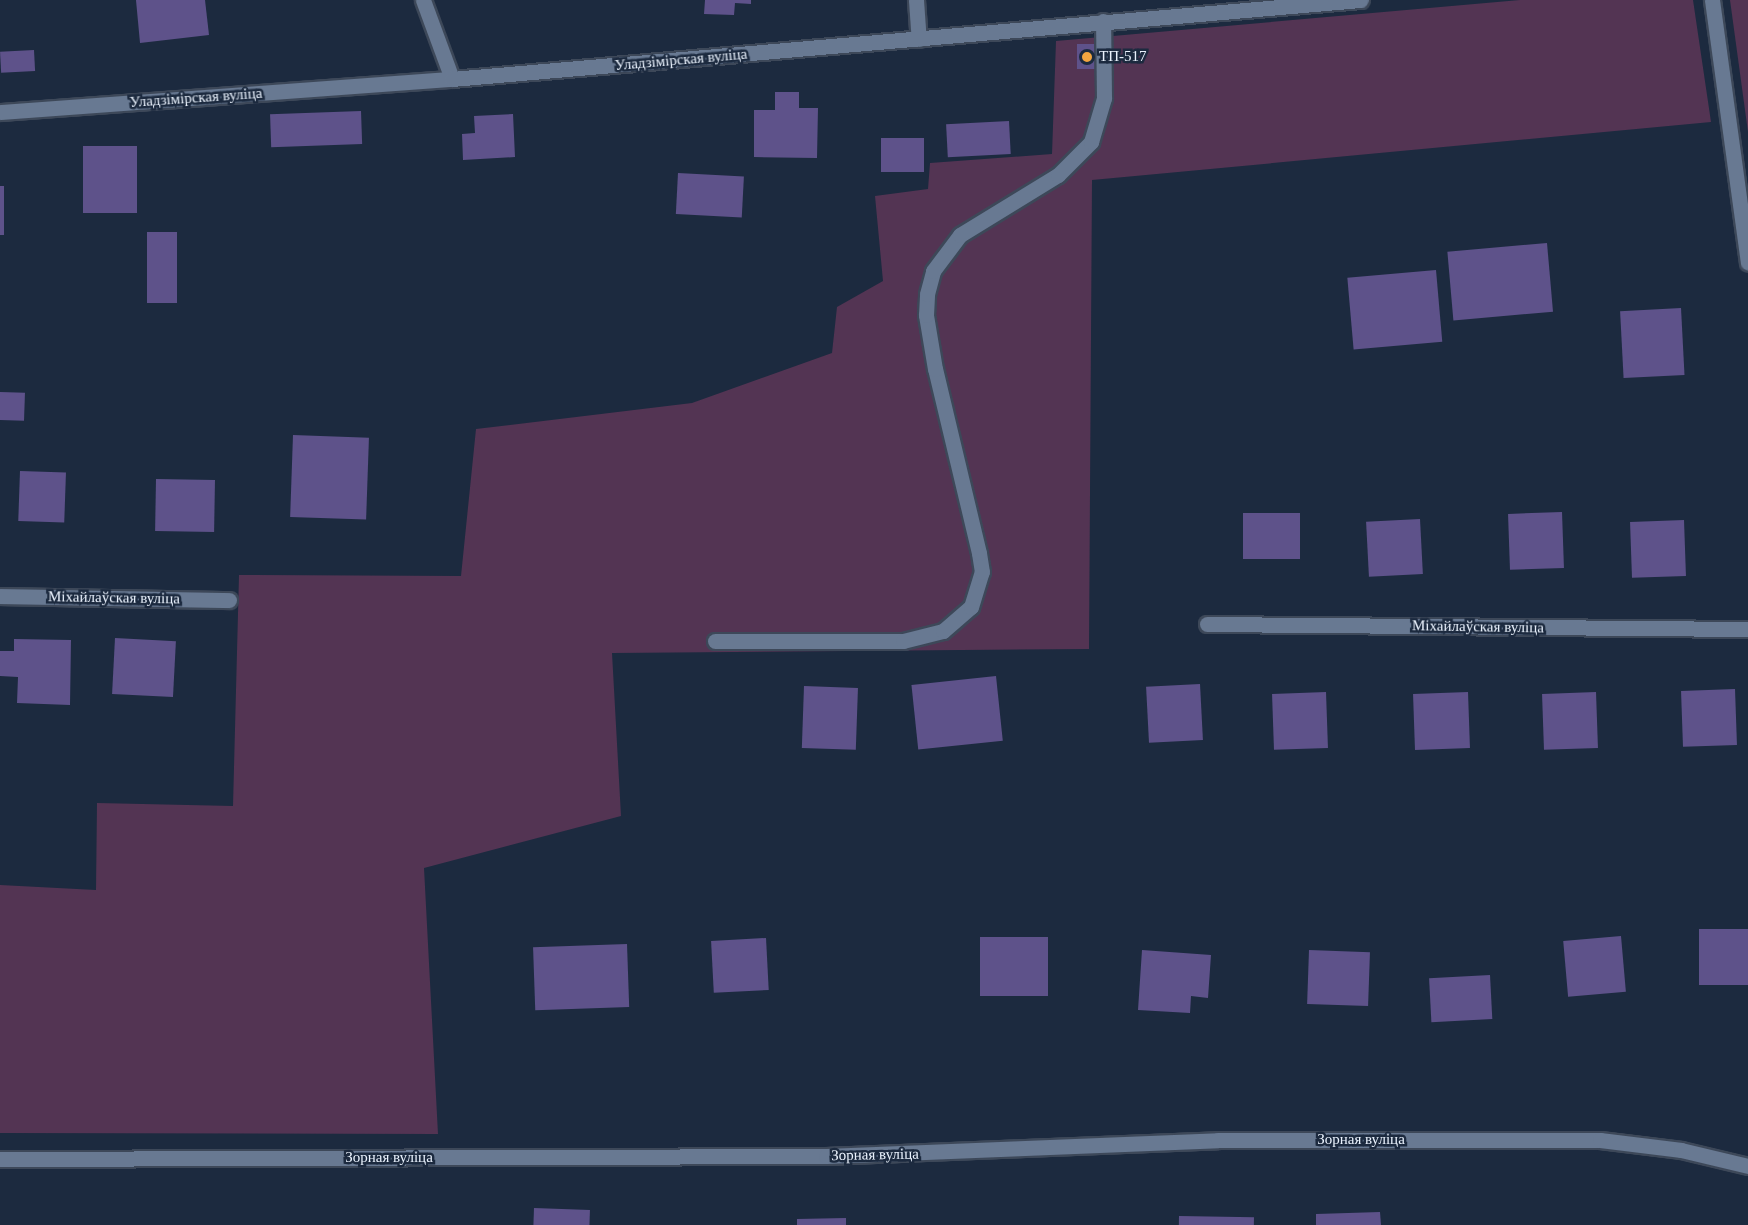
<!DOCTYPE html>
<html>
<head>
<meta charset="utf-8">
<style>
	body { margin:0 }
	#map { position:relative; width:1748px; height:1225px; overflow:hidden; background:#1c2a3f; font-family:"Times New Roman",serif }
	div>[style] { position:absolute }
	.green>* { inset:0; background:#533453 }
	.building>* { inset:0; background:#5e528a; transform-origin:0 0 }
	.roads { filter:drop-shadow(2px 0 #3d4859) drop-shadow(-2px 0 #3d4859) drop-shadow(0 2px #3d4859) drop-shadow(0 -2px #3d4859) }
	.service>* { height:15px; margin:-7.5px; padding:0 7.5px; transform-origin:7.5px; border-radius:7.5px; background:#687992 }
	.minor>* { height:15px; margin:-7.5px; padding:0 7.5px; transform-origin:7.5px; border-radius:7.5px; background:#687992 }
	.dots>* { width:16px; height:16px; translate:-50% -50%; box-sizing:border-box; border:3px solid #1c2a3f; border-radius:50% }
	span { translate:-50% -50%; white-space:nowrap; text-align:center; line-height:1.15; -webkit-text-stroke:5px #1c2a3f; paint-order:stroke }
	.poi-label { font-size:15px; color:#eaf2fd }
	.left { translate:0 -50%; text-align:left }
	.street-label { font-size:15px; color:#eaf2fd }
</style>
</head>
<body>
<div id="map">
	<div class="green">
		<div style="clip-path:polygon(1520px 0,1693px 0,1711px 122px,1092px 180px,1089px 649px,612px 653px,621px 816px,424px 868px,438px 1134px,0 1133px,0 885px,96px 890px,97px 803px,233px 806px,239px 575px,461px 576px,476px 429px,692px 403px,832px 353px,837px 307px,883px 281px,875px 196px,928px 189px,930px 163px,1052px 154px,1056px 41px)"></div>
		<div style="clip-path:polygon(1730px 0,1748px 0,1748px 132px)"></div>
	</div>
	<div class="building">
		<div style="clip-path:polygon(136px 0,205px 0,209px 35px,140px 43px)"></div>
		<div style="clip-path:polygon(705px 0,751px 0,751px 4px,735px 3px,734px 15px,704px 14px)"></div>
		<div style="left:1077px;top:44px;width:19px;height:25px"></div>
		<div style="left:34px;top:50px;width:21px;height:34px;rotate:87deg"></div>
		<div style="clip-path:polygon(775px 92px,799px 92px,799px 108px,818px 108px,817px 158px,754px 157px,754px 110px,775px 110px)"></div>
		<div style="left:361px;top:111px;width:33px;height:91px;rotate:88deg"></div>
		<div style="clip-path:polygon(513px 114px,515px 157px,463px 160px,462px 134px,475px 133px,474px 116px)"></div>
		<div style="left:1009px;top:121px;width:33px;height:63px;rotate:87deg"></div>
		<div style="left:924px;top:138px;width:34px;height:43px;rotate:90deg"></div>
		<div style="left:83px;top:146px;width:54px;height:67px"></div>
		<div style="left:678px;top:173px;width:66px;height:41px;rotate:3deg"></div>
		<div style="left:0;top:186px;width:4px;height:49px"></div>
		<div style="left:147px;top:232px;width:30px;height:71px"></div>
		<div style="left:1547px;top:243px;width:69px;height:100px;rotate:85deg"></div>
		<div style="left:1436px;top:270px;width:72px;height:89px;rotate:85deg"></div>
		<div style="left:1681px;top:308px;width:67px;height:61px;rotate:87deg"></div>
		<div style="left:0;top:392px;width:25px;height:28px;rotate:2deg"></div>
		<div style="left:293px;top:435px;width:76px;height:82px;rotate:2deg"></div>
		<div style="left:20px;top:471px;width:46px;height:50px;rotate:2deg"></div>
		<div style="left:156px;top:479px;width:59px;height:52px;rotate:1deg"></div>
		<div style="left:1562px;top:512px;width:56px;height:54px;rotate:88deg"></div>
		<div style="left:1300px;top:513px;width:46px;height:57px;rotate:90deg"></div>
		<div style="left:1420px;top:519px;width:55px;height:54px;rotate:87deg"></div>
		<div style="left:1684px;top:520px;width:56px;height:54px;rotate:88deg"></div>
		<div style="left:115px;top:638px;width:61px;height:56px;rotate:3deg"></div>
		<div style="clip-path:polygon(14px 639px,71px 640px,70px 705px,17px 703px,18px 677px,0 676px,0 651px,14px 651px)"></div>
		<div style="left:996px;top:676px;width:65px;height:85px;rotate:84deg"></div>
		<div style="left:1200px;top:684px;width:56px;height:54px;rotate:87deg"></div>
		<div style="left:804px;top:686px;width:54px;height:62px;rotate:2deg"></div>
		<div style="left:1735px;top:689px;width:56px;height:54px;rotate:88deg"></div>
		<div style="left:1326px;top:692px;width:56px;height:54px;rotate:88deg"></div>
		<div style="left:1468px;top:692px;width:56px;height:55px;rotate:88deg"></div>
		<div style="left:1596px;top:692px;width:56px;height:54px;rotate:88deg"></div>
		<div style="left:1748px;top:929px;width:56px;height:49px;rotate:90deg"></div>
		<div style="left:1621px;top:936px;width:56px;height:58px;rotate:85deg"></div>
		<div style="left:980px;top:937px;width:68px;height:59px"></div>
		<div style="left:766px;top:938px;width:52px;height:55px;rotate:87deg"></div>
		<div style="left:627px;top:944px;width:63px;height:94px;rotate:88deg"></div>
		<div style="clip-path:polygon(1142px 950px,1211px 955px,1208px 998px,1191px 996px,1190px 1013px,1138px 1010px)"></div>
		<div style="left:1309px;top:950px;width:61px;height:54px;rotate:2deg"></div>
		<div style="left:1490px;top:975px;width:44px;height:61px;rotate:87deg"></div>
		<div style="left:534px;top:1208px;width:56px;height:17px;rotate:2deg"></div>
		<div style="clip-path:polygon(1380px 1212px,1381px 1225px,1316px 1225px,1316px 1214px)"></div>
		<div style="left:1179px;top:1216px;width:75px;height:9px;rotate:1deg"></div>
		<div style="clip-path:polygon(846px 1218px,846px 1225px,797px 1225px,797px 1219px)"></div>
	</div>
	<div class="roads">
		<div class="service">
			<div style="left:715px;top:641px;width:188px"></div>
			<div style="left:903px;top:641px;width:41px;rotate:-14deg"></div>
			<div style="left:943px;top:631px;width:37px;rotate:-41deg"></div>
			<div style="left:971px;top:607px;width:37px;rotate:-73deg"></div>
			<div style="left:982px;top:572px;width:19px;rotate:-99deg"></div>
			<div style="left:979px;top:553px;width:189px;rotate:-103.4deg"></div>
			<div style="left:935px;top:369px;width:55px;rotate:-99.5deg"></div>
			<div style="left:926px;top:315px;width:21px;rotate:-87deg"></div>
			<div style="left:927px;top:294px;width:24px;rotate:-75deg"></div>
			<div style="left:933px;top:271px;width:45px;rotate:-53.1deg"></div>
			<div style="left:960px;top:235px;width:115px;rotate:-31.5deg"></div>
			<div style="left:1058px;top:175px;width:47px;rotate:-45deg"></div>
			<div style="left:1091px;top:142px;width:46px;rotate:-73.5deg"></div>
			<div style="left:1104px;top:98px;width:77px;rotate:-90.7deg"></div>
		</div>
		<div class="minor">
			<div style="left:423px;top:0;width:84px;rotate:69.8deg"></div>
			<div style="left:916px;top:0;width:39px;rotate:86deg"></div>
			<div style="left:1712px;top:0;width:265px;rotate:82.2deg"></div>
			<div style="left:0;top:112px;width:453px;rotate:-4.2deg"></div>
			<div style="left:452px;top:79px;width:912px;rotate:-4.97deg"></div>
			<div style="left:0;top:596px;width:229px;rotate:1deg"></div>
			<div style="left:1207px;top:624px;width:541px;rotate:0.53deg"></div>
			<div style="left:0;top:1159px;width:826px;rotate:-0.21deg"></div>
			<div style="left:826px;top:1156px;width:392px;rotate:-2.3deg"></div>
			<div style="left:1218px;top:1140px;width:382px"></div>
			<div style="left:1600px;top:1140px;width:82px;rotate:7deg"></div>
			<div style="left:1681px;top:1150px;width:69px;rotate:13.4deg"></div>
		</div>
	</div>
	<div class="dots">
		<div style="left:1087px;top:57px;background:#f2a540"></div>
	</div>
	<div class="poi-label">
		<span class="left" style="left:1099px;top:57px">ТП-517</span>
	</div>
	<div class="street-label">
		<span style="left:681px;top:60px;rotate:-5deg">Уладзімірская вуліца</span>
		<span style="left:196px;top:98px;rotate:-4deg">Уладзімірская вуліца</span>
		<span style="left:114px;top:598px;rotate:1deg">Міхайлаўская вуліца</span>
		<span style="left:1478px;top:627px;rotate:1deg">Міхайлаўская вуліца</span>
		<span style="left:1361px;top:1140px">Зорная вуліца</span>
		<span style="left:875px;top:1155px;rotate:-1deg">Зорная вуліца</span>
		<span style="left:389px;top:1158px">Зорная вуліца</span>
	</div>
</div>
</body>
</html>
